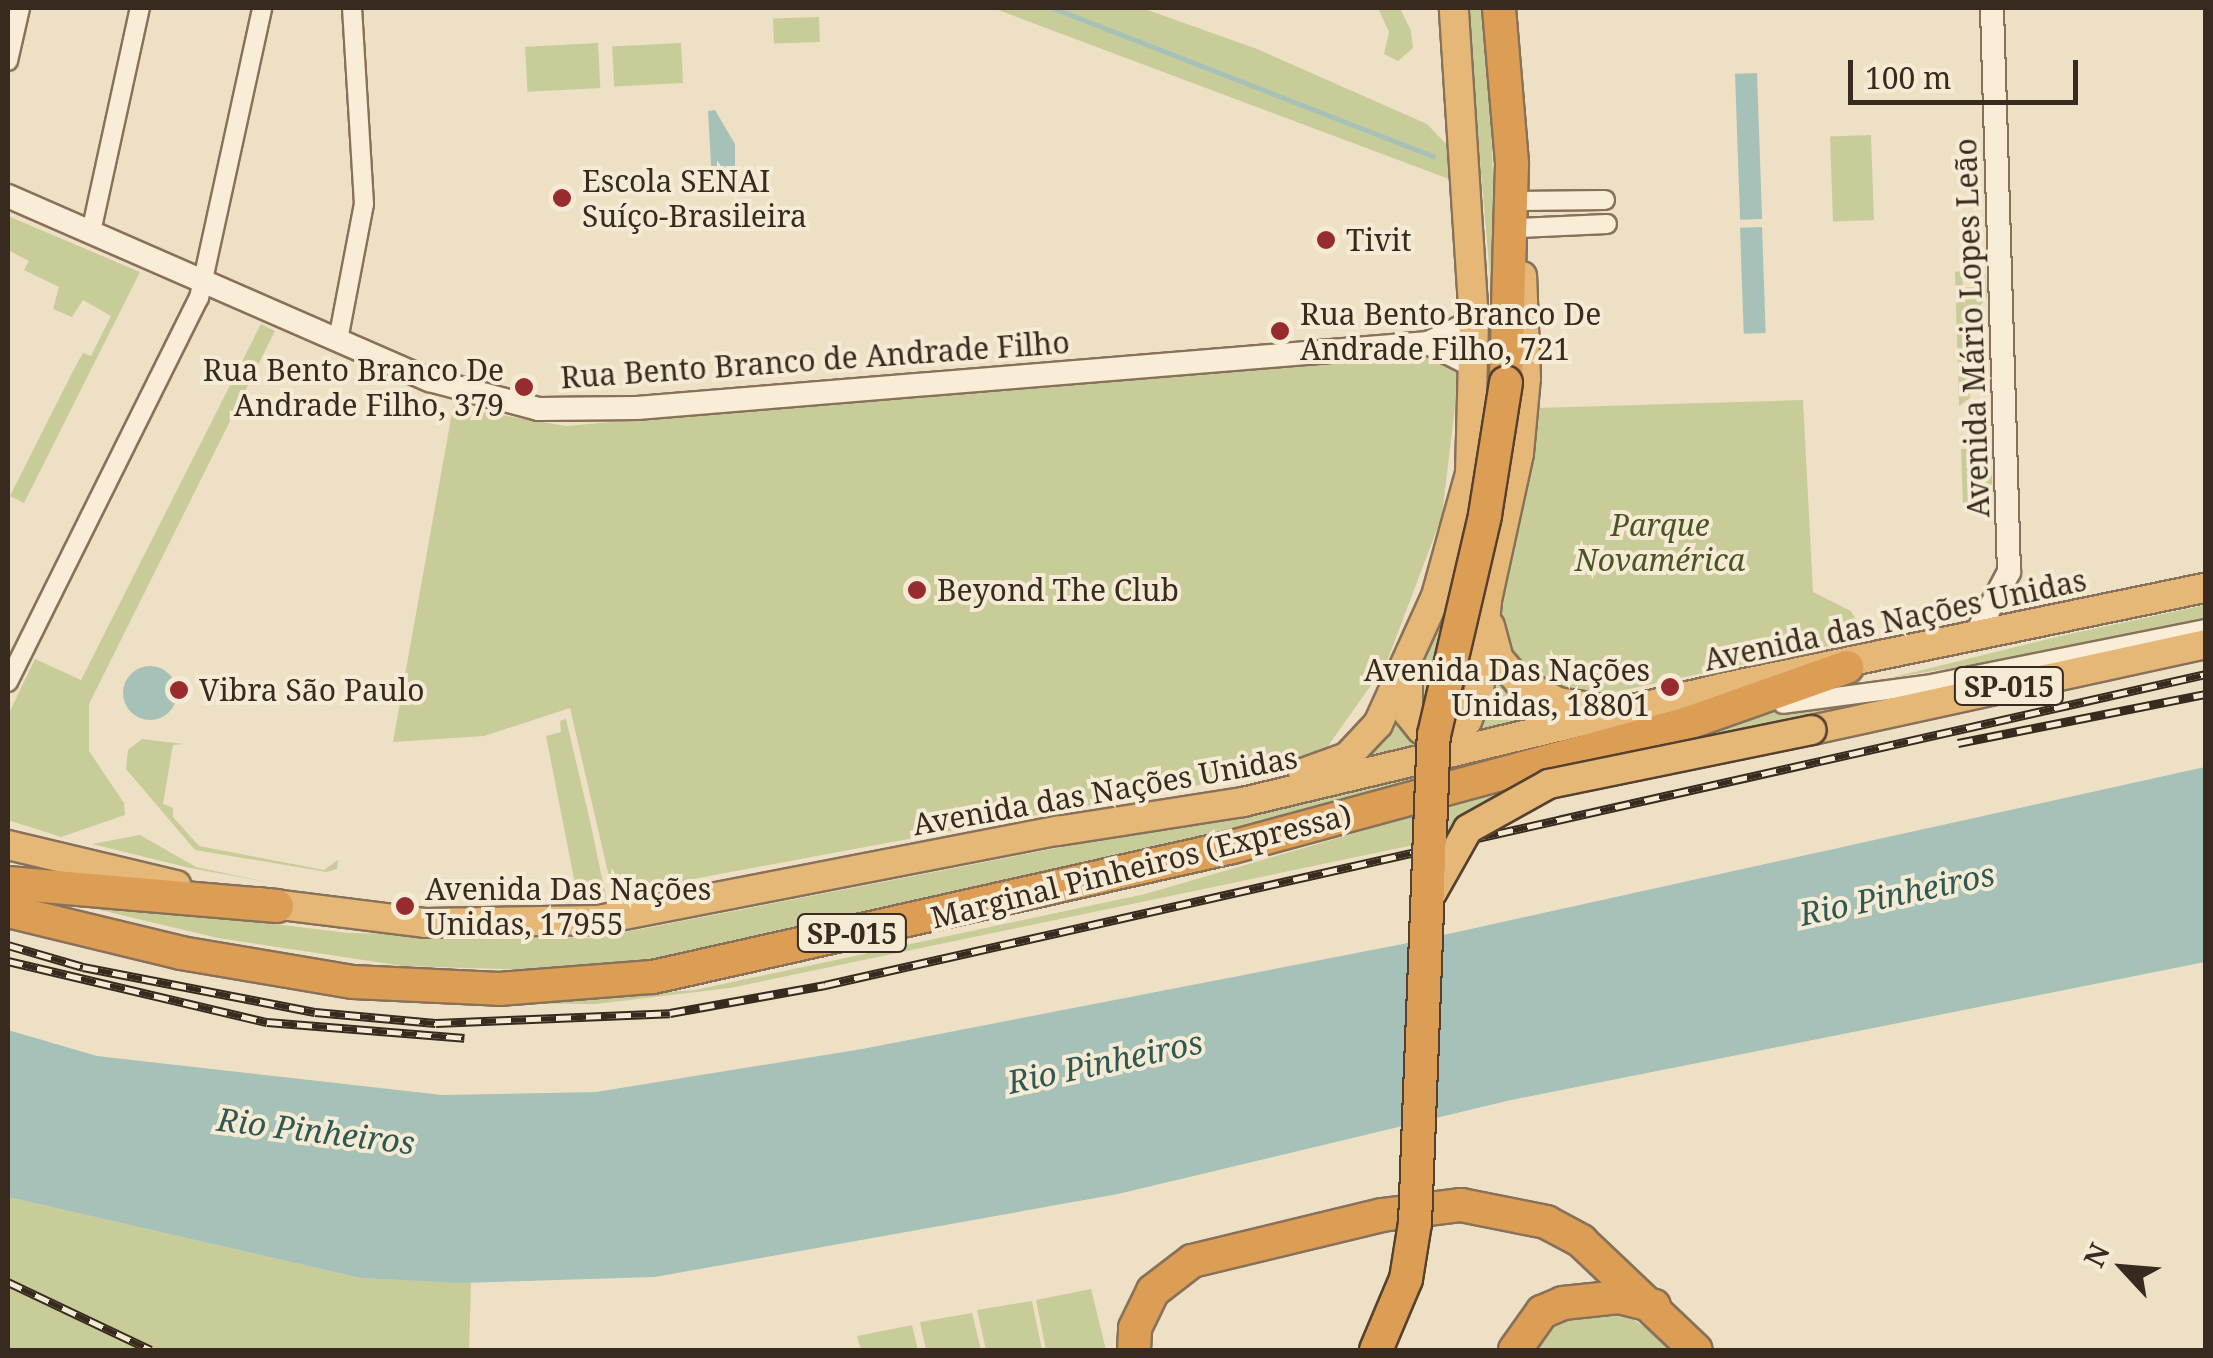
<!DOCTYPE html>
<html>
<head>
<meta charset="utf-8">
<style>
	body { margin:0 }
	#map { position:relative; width:2213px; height:1358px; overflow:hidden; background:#eee0c4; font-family:"Noto Serif",serif }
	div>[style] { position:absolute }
	.green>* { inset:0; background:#c8cc98; transform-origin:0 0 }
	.water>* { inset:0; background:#a6c1b8; transform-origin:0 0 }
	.round { border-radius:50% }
	.stream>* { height:5px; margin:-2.5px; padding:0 2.5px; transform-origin:2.5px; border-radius:2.5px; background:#a6c1b8 }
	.roads { filter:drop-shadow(2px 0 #88715a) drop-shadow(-2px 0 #88715a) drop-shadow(0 2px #88715a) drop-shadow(0 -2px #88715a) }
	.minor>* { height:18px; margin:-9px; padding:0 9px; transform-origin:9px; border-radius:9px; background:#f9edd7 }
	.tertiary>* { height:22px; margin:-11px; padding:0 11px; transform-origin:11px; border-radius:11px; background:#f9edd7 }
	.trunk>* { height:28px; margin:-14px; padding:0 14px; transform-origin:14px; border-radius:14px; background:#e6b878 }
	.motorway>* { height:32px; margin:-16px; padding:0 16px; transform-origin:16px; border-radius:16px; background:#dc9d55 }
	.rail>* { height:9px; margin-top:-4.5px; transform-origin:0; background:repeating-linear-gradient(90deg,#f5ead3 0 15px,#382a1e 0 30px); box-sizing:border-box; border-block:2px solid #382a1e }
	.bridges { filter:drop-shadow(2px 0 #56402f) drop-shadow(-2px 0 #56402f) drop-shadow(0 2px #56402f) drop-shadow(0 -2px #56402f) }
	.trunk-bridge>* { height:28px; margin:-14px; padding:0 14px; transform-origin:14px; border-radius:14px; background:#e6b878 }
	.motorway-bridge>* { height:32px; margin:-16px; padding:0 16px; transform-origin:16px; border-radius:16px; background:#dc9d55 }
	.dots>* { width:28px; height:28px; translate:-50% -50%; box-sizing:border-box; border:5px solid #f5ead3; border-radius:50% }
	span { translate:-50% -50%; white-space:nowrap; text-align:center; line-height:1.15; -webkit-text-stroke:8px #f5ead3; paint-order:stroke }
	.shield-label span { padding:2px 8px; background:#f5ead3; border:2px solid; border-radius:8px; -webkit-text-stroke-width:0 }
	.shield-label { font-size:28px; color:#382a1e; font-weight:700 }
	.poi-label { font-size:30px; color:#382a1e }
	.left { translate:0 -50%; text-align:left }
	.right { translate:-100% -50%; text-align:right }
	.street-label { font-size:30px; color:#382a1e }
	.park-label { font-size:30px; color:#4a5525; font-style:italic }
	.water-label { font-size:32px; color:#2e5854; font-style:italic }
	.frame { position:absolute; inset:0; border:10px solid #382a1e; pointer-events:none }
	.north { position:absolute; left:2073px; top:1218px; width:100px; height:100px; -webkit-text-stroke:8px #f5ead3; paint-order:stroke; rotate:296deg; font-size:28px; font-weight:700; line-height:40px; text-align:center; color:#382a1e }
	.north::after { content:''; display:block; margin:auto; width:35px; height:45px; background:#382a1e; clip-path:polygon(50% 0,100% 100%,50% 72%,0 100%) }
	.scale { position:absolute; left:1848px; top:60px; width:230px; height:45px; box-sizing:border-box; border:5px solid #382a1e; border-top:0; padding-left:12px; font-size:30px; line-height:35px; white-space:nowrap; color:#382a1e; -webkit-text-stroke:8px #f5ead3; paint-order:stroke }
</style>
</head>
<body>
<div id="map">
	<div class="green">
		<div style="clip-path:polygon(993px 8px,1142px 8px,1257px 49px,1427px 124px,1449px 147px,1457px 182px)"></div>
		<div style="clip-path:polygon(1378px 8px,1400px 8px,1411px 31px,1413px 48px,1398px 61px,1384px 54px,1389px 32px)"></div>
		<div style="clip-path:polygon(1467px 8px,1487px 8px,1500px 378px,1468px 713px,1424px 720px,1414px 679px,1483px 486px,1494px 323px)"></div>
		<div style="left:819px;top:17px;width:25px;height:46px;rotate:88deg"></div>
		<div style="left:598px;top:43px;width:45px;height:73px;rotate:87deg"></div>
		<div style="left:681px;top:43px;width:40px;height:69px;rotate:87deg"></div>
		<div style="left:1871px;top:135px;width:85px;height:41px;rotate:88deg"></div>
		<div style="clip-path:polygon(8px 216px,140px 272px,24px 503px,10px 496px,73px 371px,83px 353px,91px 356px,111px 316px,83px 300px,72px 317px,53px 309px,59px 287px,24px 270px,29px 261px,8px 250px)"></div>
		<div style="clip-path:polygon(1962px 271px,1963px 288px,1983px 286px,1985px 272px,1987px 297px,1969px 321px,1970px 398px,1959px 406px,1955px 272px)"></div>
		<div style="clip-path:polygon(261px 324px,275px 331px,89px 704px,89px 751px,124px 803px,125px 815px,61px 837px,8px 820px,8px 715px,35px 659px,81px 680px)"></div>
		<div style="clip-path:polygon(1424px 350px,1459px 373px,1442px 516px,1386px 664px,1316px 763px,613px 894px,570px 708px,484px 736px,393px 742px,453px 407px,566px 426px)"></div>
		<div style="clip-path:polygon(1803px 400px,1813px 592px,1851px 611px,1859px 625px,1856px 640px,1592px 697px,1546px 688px,1513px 664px,1495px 613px,1537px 408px)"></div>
		<div style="left:1991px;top:448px;width:60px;height:30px;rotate:88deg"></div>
		<div style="clip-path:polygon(2205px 605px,2205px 627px,1890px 678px,2065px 635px)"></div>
		<div style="clip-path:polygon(1489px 661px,1568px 714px,1355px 767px,1393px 715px,1446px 741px)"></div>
		<div style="clip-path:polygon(1950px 690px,1517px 786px,1470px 809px,1438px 840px,730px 988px,596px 1004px,413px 1003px,281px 988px,137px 959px,501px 1003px,695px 990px,1145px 894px,1786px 708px)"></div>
		<div style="clip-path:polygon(566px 719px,590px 821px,606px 897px,578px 899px,546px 736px,561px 732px,560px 721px)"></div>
		<div style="clip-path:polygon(1640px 719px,1374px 799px,664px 960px,533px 970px,403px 966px,218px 938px,37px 895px,349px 933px,595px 938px,1289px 803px)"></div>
		<div style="clip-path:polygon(142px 739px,184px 744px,173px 745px,163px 804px,173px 808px,173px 817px,199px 846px,324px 870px,338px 860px,337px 869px,327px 872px,195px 850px,126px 769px,128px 750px)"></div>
		<div style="clip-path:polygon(140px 835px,196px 867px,272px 883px,190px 868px,92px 844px)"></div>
		<div style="clip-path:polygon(8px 1197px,360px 1278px,471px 1283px,469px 1350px,8px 1350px)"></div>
		<div style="clip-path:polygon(1091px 1289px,1106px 1350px,1046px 1350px,1036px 1300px)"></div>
		<div style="clip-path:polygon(1032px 1301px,1042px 1350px,986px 1350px,977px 1310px)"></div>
		<div style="clip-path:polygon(972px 1313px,981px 1350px,926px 1350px,920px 1322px)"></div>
		<div style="clip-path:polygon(1578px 1313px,1623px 1313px,1681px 1350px,1533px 1350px,1558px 1322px)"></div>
		<div style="clip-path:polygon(912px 1325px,918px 1350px,861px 1350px,857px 1336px)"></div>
	</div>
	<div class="water">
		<div style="left:1757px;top:73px;width:146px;height:22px;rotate:88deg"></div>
		<div style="clip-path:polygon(715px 110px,735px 144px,735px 182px,712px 182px,708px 111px)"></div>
		<div style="left:1762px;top:227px;width:106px;height:22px;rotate:88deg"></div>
		<div class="round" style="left:123px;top:666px;width:54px;height:54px"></div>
		<div style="clip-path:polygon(2205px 767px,2205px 962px,1511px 1100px,1118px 1194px,655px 1277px,461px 1283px,360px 1278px,8px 1197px,8px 1030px,97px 1056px,442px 1095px,596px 1092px,862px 1049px,1403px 944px)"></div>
	</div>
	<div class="stream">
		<div style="left:1053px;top:8px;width:408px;rotate:21.3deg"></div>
	</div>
	<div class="roads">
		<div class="minor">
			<div style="left:8px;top:61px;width:54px;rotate:-77.2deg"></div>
			<div style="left:1518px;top:201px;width:87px;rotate:-0.7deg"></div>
			<div style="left:1519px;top:228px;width:88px;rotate:-2.6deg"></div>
			<div style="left:91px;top:232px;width:229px;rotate:-77.7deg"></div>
			<div style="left:338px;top:340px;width:138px;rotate:-79.2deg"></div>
			<div style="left:364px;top:204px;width:196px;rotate:-93.5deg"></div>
			<div style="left:8px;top:682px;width:429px;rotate:-63.6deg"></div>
			<div style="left:199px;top:298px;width:297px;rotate:-77.7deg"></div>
			<div style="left:1783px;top:704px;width:144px;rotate:-7.6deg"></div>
			<div style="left:1926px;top:685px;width:286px;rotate:-11.3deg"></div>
		</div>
		<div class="tertiary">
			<div style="left:8px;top:196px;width:460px;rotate:23.6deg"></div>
			<div style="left:430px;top:380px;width:112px;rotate:15deg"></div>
			<div style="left:538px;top:409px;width:99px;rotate:-0.6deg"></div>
			<div style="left:637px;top:408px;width:794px;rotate:-4.7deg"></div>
			<div style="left:1428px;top:343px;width:51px;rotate:-25.6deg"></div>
			<div style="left:1428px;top:343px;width:51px;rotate:26.6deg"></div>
			<div style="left:1974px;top:638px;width:75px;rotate:-62.1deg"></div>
			<div style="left:2009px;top:572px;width:564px;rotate:-91.73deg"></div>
		</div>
		<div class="trunk">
			<div style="left:1490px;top:626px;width:34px;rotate:75deg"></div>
			<div style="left:1499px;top:659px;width:29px;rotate:49deg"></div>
			<div style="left:1518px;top:681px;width:45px;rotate:27.7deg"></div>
			<div style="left:1558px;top:702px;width:59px;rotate:8.8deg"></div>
			<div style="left:1408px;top:671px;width:42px;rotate:90deg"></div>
			<div style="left:1408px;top:713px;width:21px;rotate:51deg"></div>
			<div style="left:1421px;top:729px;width:27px;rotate:10deg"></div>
			<div style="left:1448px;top:734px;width:23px;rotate:-34deg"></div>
			<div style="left:1467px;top:721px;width:31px;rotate:-68deg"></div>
			<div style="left:1479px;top:692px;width:92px;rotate:-85deg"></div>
			<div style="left:1487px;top:600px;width:150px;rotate:-77.7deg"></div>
			<div style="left:1519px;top:453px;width:75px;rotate:-84.7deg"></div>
			<div style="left:1526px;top:378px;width:102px;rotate:-92.2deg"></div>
			<div style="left:1812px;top:730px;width:403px;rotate:-12.3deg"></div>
			<div style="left:1303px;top:773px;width:47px;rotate:-20deg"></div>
			<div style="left:1347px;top:757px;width:45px;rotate:-46.8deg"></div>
			<div style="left:1378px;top:724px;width:141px;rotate:-65.6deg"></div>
			<div style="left:1436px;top:596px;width:128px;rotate:-74.5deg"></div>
			<div style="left:1470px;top:473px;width:152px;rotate:-88.5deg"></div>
			<div style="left:1474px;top:321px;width:314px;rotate:-93.7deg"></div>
			<div style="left:8px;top:845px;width:173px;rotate:13.4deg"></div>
			<div style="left:257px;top:902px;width:169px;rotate:7.1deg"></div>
			<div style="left:425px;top:923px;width:173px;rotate:-1deg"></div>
			<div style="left:598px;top:920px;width:469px;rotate:-11deg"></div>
			<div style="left:1058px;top:831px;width:187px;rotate:-8.9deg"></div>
			<div style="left:1243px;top:802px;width:491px;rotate:-13.4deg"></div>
			<div style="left:1721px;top:688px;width:495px;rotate:-11.7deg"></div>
		</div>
		<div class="motorway">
			<div style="left:1499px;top:8px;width:157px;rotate:85.2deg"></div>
			<div style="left:1512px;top:164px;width:219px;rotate:91.6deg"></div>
			<div style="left:8px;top:883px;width:270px;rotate:4.9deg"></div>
			<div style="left:8px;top:911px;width:178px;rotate:13.6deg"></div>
			<div style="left:181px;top:953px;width:174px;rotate:9.6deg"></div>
			<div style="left:353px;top:982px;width:146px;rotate:2.7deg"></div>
			<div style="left:499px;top:989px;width:154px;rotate:-4.5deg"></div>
			<div style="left:653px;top:977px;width:593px;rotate:-12.65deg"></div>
			<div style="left:1232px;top:847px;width:469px;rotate:-15.2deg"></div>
			<div style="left:1685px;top:724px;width:172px;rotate:-19.4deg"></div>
			<div style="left:1134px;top:1350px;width:22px;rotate:-87deg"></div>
			<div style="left:1135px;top:1328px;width:41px;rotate:-64.1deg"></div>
			<div style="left:1153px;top:1291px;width:49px;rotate:-37.6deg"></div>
			<div style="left:1192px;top:1261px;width:195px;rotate:-13.6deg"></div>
			<div style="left:1382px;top:1215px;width:80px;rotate:-7.2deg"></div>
			<div style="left:1461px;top:1205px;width:87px;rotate:11.3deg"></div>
			<div style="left:1546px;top:1222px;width:40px;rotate:28deg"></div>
			<div style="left:1581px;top:1241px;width:158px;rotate:43.5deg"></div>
			<div style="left:1515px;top:1350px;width:47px;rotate:-54.6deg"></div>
			<div style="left:1542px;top:1312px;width:23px;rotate:-23deg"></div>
			<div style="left:1563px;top:1303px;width:56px;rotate:-6.1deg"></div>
			<div style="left:1619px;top:1297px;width:36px;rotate:14deg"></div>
		</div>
	</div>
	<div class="rail">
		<div style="left:1958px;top:743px;width:253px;rotate:-11.2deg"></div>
		<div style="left:8px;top:945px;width:78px;rotate:16.3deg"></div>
		<div style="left:83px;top:967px;width:236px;rotate:11deg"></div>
		<div style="left:315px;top:1012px;width:121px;rotate:5.2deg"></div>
		<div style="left:436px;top:1023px;width:234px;rotate:-2.4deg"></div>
		<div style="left:670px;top:1013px;width:158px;rotate:-10.2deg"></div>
		<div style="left:825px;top:985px;width:1416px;rotate:-12.69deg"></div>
		<div style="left:8px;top:961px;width:266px;rotate:13.3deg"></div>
		<div style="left:267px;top:1022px;width:198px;rotate:4.6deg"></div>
		<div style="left:8px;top:1282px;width:158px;rotate:25.4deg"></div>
	</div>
	<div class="bridges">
		<div class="trunk-bridge">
			<div style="left:1432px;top:893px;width:73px;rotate:-60.6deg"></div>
			<div style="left:1468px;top:829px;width:93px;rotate:-29.1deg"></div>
			<div style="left:1549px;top:784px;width:268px;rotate:-11.6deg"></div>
		</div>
		<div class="motorway-bridge">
			<div style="left:1376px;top:1350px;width:77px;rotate:-67.1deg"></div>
			<div style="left:1406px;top:1279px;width:57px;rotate:-80.9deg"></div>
			<div style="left:1415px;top:1223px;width:488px;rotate:-87.8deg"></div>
			<div style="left:1434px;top:735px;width:226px;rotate:-76.9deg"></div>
			<div style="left:1485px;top:515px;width:134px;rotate:-81deg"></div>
		</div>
	</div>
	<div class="dots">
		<div style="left:562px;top:198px;background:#972b2f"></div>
		<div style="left:1326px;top:240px;background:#972b2f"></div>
		<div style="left:1280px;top:331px;background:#972b2f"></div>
		<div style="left:524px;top:387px;background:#972b2f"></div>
		<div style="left:917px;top:590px;background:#972b2f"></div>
		<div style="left:1670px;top:687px;background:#972b2f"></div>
		<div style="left:179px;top:690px;background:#972b2f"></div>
		<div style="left:405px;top:906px;background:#972b2f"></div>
	</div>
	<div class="shield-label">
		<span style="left:2009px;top:686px">SP-015</span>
		<span style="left:852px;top:933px">SP-015</span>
	</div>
	<div class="poi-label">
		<span class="left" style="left:582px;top:198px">Escola SENAI<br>Suíço-Brasileira</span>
		<span class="left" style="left:1346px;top:240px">Tivit</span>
		<span class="left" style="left:1300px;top:331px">Rua Bento Branco De<br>Andrade Filho, 721</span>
		<span class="right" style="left:504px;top:387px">Rua Bento Branco De<br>Andrade Filho, 379</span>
		<span class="left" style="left:937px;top:590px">Beyond The Club</span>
		<span class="right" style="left:1650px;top:687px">Avenida Das Nações<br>Unidas, 18801</span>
		<span class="left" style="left:199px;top:690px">Vibra São Paulo</span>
		<span class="left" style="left:425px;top:906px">Avenida Das Nações<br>Unidas, 17955</span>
	</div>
	<div class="street-label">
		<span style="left:1972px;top:328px;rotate:-92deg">Avenida Mário Lopes Leão</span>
		<span style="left:815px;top:360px;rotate:-4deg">Rua Bento Branco de Andrade Filho</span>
		<span style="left:1895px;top:620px;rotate:-12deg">Avenida das Nações Unidas</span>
		<span style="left:1105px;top:791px;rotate:-10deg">Avenida das Nações Unidas</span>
		<span style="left:1141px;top:866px;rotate:-14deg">Marginal Pinheiros (Expressa)</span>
	</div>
	<div class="park-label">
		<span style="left:1660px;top:542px">Parque<br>Novamérica</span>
	</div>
	<div class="water-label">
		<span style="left:1897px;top:894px;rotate:-12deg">Rio Pinheiros</span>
		<span style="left:1105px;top:1062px;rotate:-12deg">Rio Pinheiros</span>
		<span style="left:316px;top:1131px;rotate:7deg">Rio Pinheiros</span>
	</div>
	<div class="frame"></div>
	<div class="north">N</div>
	<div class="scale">100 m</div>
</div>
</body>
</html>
